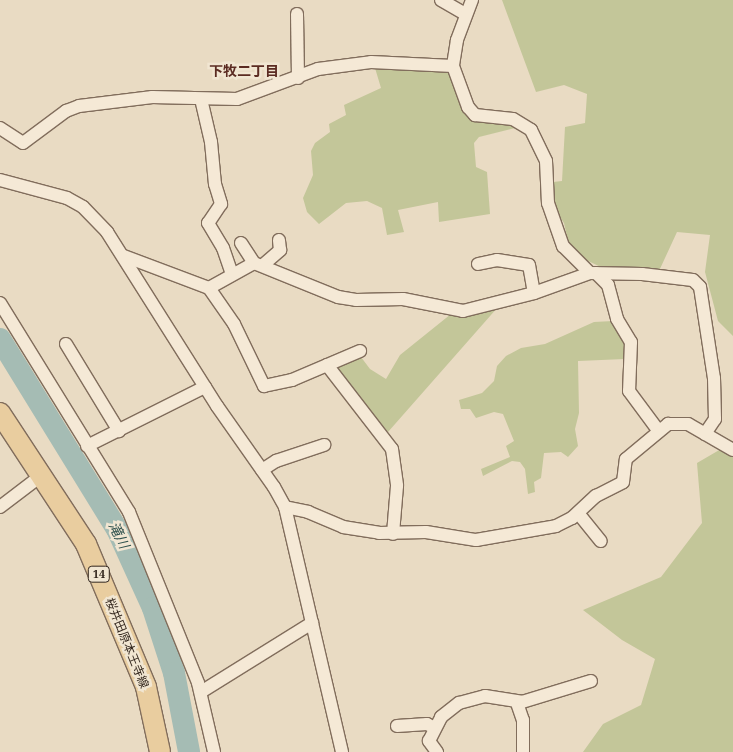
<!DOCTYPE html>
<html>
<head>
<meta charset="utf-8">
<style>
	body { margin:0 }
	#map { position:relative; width:733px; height:752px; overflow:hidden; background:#e9dbc3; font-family:"Noto Serif","Noto Sans JP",serif }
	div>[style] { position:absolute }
	.green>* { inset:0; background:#c3c699 }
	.river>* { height:22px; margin:-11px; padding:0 11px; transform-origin:11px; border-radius:11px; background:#a5bcb4 }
	.roads { filter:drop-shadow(1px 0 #816d5c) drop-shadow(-1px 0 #816d5c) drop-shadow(0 1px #816d5c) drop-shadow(0 -1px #816d5c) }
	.street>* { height:12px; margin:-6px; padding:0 6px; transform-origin:6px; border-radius:6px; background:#f5e9d6 }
	.primary>* { height:20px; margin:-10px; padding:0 10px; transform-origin:10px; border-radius:10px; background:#e9cd9f }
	span { translate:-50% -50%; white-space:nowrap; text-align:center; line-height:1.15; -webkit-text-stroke:5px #f1e6d2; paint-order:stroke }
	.shield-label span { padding:1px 4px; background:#f1e6d2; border:1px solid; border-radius:4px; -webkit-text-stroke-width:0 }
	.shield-label { font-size:11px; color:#33271e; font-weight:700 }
	.street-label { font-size:12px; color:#33271e }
	.neighbourhood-label { font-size:14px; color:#5b2b22; font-weight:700 }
	.water-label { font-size:14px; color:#2f514d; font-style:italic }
</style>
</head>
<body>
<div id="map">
	<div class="green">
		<div style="clip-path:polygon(502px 0,733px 0,733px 336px,718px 321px,705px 272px,710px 235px,677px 232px,659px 271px,605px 269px,584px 259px,569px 245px,564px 223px,554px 208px,553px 182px,562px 181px,565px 127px,585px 123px,587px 94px,564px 85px,536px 92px)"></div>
		<div style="clip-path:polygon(375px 68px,451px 69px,470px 116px,519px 127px,479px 137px,474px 143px,476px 167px,487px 172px,490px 214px,439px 222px,438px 202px,398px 210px,404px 232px,387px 235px,382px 208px,367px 201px,346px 203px,319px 224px,307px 212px,303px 198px,313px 175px,311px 151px,315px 143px,330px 132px,329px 124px,346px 115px,344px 105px,381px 88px)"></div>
		<div style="clip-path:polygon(498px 307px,388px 432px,332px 367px,361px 357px,370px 369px,386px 379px,400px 355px,451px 314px)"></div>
		<div style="clip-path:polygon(613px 321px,627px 346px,625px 359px,578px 361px,579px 413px,575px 429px,578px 446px,568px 457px,561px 452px,544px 453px,541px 478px,534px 482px,535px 492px,528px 494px,525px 469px,520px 462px,512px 461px,483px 476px,481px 469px,510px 457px,506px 446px,514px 441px,503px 414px,494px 412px,476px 418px,470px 409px,461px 409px,459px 400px,482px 393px,494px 381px,497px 366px,506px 356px,521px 348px,545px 344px,594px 322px)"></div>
		<div style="clip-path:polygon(733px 442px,733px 752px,583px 752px,603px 724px,641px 705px,655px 659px,622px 640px,583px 610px,661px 577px,702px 523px,697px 463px)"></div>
	</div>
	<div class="river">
		<div style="left:0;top:339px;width:223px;rotate:58.4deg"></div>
		<div style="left:117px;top:529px;width:87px;rotate:65.5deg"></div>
		<div style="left:153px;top:608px;width:68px;rotate:72.1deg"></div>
		<div style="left:174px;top:673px;width:80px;rotate:79.2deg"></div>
	</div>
	<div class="roads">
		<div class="street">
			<div style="left:441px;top:0;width:28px;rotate:30deg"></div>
			<div style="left:472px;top:0;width:43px;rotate:110.6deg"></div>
			<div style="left:457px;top:40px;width:26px;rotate:99deg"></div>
			<div style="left:453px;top:66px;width:44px;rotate:69.9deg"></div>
			<div style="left:468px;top:107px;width:11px;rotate:49deg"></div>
			<div style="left:475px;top:115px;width:38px;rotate:6deg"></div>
			<div style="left:513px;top:119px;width:21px;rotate:31deg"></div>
			<div style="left:531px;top:130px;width:34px;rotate:64deg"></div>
			<div style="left:546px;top:161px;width:42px;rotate:87.3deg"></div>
			<div style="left:548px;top:203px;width:46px;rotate:70.8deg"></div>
			<div style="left:563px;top:246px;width:38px;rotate:45deg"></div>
			<div style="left:297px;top:14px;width:64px;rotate:89.1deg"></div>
			<div style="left:201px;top:99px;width:44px;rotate:76.9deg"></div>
			<div style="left:211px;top:142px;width:42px;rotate:84.6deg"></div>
			<div style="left:215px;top:184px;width:21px;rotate:73deg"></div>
			<div style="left:221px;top:204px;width:23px;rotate:124deg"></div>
			<div style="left:208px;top:223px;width:29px;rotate:59deg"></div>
			<div style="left:223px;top:248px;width:28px;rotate:71deg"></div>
			<div style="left:0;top:128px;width:27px;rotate:33deg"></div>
			<div style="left:23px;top:143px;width:54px;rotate:-36.7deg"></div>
			<div style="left:66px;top:111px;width:14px;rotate:-21deg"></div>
			<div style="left:79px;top:106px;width:74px;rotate:-7deg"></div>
			<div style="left:152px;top:97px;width:85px;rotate:1.3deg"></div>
			<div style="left:237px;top:99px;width:86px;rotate:-20.3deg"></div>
			<div style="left:318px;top:69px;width:53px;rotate:-7.5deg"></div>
			<div style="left:371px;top:62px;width:82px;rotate:2.8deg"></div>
			<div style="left:0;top:180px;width:69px;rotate:15deg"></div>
			<div style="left:67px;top:198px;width:18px;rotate:29deg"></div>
			<div style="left:83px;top:207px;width:35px;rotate:46deg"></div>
			<div style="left:107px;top:232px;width:206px;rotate:57.7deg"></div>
			<div style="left:217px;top:406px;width:99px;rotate:54.9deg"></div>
			<div style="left:274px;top:487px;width:23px;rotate:61deg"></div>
			<div style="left:285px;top:507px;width:252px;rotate:76.9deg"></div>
			<div style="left:241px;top:243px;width:24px;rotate:57deg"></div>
			<div style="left:124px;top:256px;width:91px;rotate:20.6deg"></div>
			<div style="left:209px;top:288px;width:44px;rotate:55.2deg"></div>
			<div style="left:234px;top:324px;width:69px;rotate:64.2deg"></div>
			<div style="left:264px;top:386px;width:29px;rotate:-12deg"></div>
			<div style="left:292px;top:380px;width:74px;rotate:-23.1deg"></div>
			<div style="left:478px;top:264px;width:19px;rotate:-12deg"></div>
			<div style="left:497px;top:260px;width:32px;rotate:9deg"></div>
			<div style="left:529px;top:265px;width:28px;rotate:80deg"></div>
			<div style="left:263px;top:265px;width:23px;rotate:-41deg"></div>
			<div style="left:280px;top:250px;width:10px;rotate:-96deg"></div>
			<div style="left:596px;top:273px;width:17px;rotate:45deg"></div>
			<div style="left:608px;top:285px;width:35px;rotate:75deg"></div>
			<div style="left:617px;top:319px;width:27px;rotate:59deg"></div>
			<div style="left:631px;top:342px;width:49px;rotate:92.3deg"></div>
			<div style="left:629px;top:391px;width:49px;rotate:53.4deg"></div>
			<div style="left:209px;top:288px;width:51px;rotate:-29.1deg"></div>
			<div style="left:254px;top:263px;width:91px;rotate:22deg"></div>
			<div style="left:338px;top:297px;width:18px;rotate:9deg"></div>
			<div style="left:356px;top:300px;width:47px;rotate:-1.2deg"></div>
			<div style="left:403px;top:299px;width:61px;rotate:11.3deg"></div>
			<div style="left:463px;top:311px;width:73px;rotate:-14.2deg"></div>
			<div style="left:534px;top:293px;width:59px;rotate:-19.7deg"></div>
			<div style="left:590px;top:273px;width:52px;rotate:1.1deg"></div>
			<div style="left:642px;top:274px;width:51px;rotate:6.7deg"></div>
			<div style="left:693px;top:280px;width:10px;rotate:45deg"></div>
			<div style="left:700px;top:287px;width:92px;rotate:81.3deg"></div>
			<div style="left:714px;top:378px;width:41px;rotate:88.6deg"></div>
			<div style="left:715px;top:419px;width:18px;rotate:124deg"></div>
			<div style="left:0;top:303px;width:246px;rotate:58.3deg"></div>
			<div style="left:129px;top:512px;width:184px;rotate:68deg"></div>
			<div style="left:198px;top:683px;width:71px;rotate:76.9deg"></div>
			<div style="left:66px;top:344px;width:102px;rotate:58.7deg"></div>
			<div style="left:327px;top:365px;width:106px;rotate:52.3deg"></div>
			<div style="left:392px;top:449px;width:37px;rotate:82deg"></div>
			<div style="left:397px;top:486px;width:48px;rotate:94.8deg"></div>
			<div style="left:87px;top:446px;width:132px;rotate:-26.6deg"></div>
			<div style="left:262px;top:470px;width:17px;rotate:-33deg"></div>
			<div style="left:276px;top:461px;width:51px;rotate:-18.4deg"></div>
			<div style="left:0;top:507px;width:53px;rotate:-37.3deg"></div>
			<div style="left:285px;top:507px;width:24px;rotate:12deg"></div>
			<div style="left:308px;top:512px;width:38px;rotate:23deg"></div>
			<div style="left:343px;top:527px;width:36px;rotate:9deg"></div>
			<div style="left:379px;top:533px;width:47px;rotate:-1.2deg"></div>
			<div style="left:426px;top:532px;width:51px;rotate:9.1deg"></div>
			<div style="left:476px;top:540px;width:81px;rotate:-9.9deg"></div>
			<div style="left:556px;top:526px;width:18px;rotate:-27deg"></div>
			<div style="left:572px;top:518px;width:33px;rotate:-43deg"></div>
			<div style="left:596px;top:496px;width:30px;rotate:-27deg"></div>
			<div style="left:623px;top:482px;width:23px;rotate:-83deg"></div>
			<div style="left:626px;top:459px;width:55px;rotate:-39.8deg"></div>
			<div style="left:668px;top:424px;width:20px"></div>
			<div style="left:688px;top:424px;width:52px;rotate:30deg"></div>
			<div style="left:578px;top:513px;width:36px;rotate:51deg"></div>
			<div style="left:201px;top:692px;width:131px;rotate:-31.9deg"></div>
			<div style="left:517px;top:703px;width:18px;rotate:71deg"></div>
			<div style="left:523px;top:720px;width:32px;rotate:90deg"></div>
			<div style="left:397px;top:726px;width:30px;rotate:-4deg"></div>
			<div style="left:427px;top:724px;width:9px;rotate:27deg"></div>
			<div style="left:437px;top:752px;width:14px;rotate:-126deg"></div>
			<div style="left:429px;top:741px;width:27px;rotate:-63deg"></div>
			<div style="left:441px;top:717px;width:23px;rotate:-38deg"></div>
			<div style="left:459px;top:703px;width:27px;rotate:-15deg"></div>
			<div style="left:485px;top:696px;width:37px;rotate:9deg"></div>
			<div style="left:522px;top:702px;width:72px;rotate:-16.9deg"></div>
		</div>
		<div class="primary">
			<div style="left:0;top:413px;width:157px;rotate:56.7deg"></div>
			<div style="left:86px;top:544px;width:155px;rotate:67.2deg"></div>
			<div style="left:146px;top:687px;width:66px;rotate:77.8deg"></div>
		</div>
	</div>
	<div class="shield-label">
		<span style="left:99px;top:574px">14</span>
	</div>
	<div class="street-label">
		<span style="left:127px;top:643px;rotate:68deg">桜井田原本王寺線</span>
	</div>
	<div class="neighbourhood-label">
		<span style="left:244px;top:71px">下牧二丁目</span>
	</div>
	<div class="water-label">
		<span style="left:119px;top:535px;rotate:63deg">滝川</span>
	</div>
</div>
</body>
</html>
